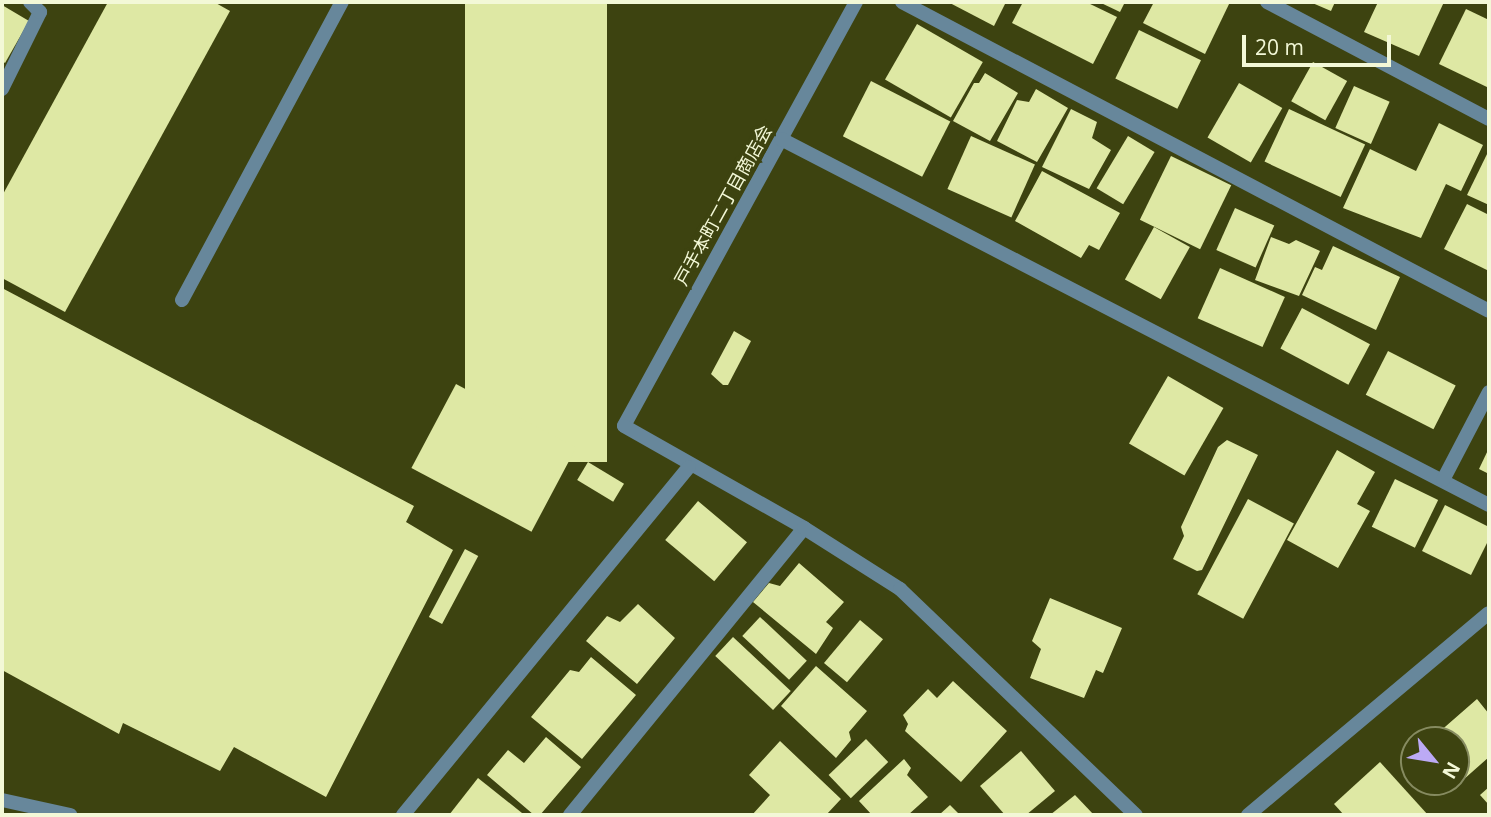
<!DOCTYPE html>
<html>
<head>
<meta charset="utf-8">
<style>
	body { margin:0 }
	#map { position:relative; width:1491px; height:817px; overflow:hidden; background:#3d4310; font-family:"Open Sans","Noto Sans JP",sans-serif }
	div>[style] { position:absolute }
	.building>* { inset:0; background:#dee8a4; transform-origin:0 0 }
	.service>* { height:14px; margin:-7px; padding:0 7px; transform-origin:7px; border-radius:7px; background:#67879b }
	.minor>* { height:14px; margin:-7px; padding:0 7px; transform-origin:7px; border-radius:7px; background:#67879b }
	.tertiary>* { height:14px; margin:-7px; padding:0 7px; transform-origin:7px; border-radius:7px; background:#67879b }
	span { translate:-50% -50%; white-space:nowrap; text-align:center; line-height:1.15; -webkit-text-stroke:7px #3d4310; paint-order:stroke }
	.street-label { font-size:18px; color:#f3f8d7 }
	.frame { position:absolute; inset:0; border:4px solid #f3f8d7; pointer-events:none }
	.north { position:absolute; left:1400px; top:726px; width:70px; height:70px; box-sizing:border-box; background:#3d4310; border:2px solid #868b60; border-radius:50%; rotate:120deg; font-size:19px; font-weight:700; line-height:28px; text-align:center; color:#f3f8d7 }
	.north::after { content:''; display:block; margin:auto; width:24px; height:32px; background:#bcaaf5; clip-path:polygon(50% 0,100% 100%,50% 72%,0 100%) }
	.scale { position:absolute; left:1242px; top:35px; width:149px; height:32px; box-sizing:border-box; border:4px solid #f3f8d7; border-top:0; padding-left:9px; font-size:21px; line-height:24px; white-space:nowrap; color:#f3f8d7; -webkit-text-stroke:5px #3d4310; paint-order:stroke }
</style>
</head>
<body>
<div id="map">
	<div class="building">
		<div style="clip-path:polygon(108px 2px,214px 2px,230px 11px,65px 312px,2px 278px,2px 196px)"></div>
		<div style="left:465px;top:2px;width:142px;height:460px"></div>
		<div style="clip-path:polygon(948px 2px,1006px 2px,994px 26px)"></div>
		<div style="clip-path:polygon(1023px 2px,1086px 2px,1117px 17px,1093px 64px,1012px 23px)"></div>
		<div style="clip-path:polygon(1099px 2px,1125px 2px,1120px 12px)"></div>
		<div style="clip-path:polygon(1154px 2px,1230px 2px,1205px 54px,1143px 23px)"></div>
		<div style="clip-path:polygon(1310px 2px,1335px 2px,1331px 11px)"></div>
		<div style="clip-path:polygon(1378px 2px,1444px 2px,1419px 56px,1364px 32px)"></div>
		<div style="clip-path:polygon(2px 5px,29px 21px,5px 63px,2px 61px)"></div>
		<div style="clip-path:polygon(1466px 9px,1489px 20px,1489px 88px,1439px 64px)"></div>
		<div style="left:917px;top:24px;width:76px;height:64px;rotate:30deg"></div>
		<div style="left:1139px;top:30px;width:69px;height:54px;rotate:26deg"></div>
		<div style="left:1313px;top:62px;width:39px;height:45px;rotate:29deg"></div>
		<div style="clip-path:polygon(985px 73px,1018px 93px,990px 141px,953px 121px,974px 83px,979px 83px)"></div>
		<div style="left:871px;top:81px;width:89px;height:62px;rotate:27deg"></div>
		<div style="left:1239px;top:83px;width:50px;height:63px;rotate:30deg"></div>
		<div style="left:1354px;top:86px;width:39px;height:46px;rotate:24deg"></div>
		<div style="clip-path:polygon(1036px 89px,1068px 108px,1037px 162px,997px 141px,1017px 100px,1029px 102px)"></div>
		<div style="clip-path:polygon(1071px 109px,1097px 122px,1092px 138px,1111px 150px,1089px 189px,1042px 167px)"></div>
		<div style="left:1289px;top:109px;width:84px;height:58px;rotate:25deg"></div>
		<div style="clip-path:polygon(1439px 123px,1483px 145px,1461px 191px,1446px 184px,1421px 238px,1343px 208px,1370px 149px,1416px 171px)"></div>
		<div style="left:971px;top:136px;width:70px;height:58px;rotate:24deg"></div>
		<div style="left:1128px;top:136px;width:31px;height:61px;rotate:31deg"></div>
		<div style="clip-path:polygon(1489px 150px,1489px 205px,1467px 195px)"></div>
		<div style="left:1171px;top:156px;width:67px;height:71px;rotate:26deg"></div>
		<div style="clip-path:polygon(1042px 171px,1120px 213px,1099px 250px,1089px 245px,1081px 258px,1015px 221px)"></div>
		<div style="clip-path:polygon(1467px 204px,1489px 215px,1489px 271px,1444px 249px)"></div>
		<div style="left:1235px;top:208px;width:43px;height:46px;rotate:24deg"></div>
		<div style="left:1154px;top:227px;width:41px;height:60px;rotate:29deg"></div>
		<div style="clip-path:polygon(1271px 237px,1289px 244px,1296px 240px,1320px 251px,1299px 296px,1255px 280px)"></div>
		<div style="clip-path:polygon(1333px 246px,1400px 277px,1376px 330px,1302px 295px,1315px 267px,1322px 270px)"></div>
		<div style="left:1220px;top:268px;width:71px;height:55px;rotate:24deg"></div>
		<div style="clip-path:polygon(2px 288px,414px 506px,406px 522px,453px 550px,326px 797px,234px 747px,220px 771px,123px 723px,119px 734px,2px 670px)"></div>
		<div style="left:1302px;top:308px;width:77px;height:46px;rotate:28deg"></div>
		<div style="clip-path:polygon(734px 331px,751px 341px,728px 385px,723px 385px,711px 374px)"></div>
		<div style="left:1388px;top:351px;width:76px;height:49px;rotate:27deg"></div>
		<div style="left:1168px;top:376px;width:64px;height:78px;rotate:30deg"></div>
		<div style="left:456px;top:384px;width:136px;height:95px;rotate:28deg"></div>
		<div style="clip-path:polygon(1227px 440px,1258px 455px,1202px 570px,1197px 571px,1173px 559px,1184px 536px,1181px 527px,1218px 447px)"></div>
		<div style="clip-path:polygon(1489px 448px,1489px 474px,1479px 469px)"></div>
		<div style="clip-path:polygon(1337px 450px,1375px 472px,1357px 504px,1370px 511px,1338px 568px,1287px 540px)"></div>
		<div style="left:588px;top:462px;width:42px;height:21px;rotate:31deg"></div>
		<div style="left:1395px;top:479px;width:48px;height:53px;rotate:26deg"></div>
		<div style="left:1248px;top:499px;width:52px;height:108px;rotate:28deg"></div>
		<div style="left:698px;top:501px;width:64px;height:51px;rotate:40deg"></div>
		<div style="clip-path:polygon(1445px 505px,1489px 527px,1489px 539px,1471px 575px,1422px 551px)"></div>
		<div style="left:465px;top:549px;width:15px;height:77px;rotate:28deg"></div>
		<div style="clip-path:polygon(799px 563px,844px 602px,826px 622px,833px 628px,816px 654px,753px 602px,769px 583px,780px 586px)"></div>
		<div style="clip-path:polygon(1050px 598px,1122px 628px,1103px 673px,1096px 670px,1084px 698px,1030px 678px,1041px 649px,1032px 641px)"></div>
		<div style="clip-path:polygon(638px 604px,675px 638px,637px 684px,586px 641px,607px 616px,620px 622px)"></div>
		<div style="left:760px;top:617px;width:64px;height:26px;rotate:43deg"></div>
		<div style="left:860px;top:620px;width:30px;height:56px;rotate:40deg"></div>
		<div style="left:733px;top:637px;width:79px;height:26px;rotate:43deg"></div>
		<div style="clip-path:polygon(591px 657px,636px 695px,582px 759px,531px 717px,570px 670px,579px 672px)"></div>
		<div style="clip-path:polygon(816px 666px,867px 711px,849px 732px,851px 740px,836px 758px,781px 706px)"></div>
		<div style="clip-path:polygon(953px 681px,1007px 731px,961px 782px,905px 731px,908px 724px,903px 715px,928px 689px,937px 698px)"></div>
		<div style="clip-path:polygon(1477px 699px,1489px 714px,1489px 757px,1463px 780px,1456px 772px,1456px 740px,1430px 740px)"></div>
		<div style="clip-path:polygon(546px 737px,581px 767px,540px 815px,534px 815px,487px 775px,508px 750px,524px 763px)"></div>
		<div style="left:866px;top:739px;width:32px;height:52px;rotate:46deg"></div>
		<div style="clip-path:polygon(780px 741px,841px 799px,826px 815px,752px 815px,770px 795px,749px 775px)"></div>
		<div style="clip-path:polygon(1021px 751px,1055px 791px,1026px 815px,1005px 815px,980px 786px)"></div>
		<div style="clip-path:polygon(904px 759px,911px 768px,907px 775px,928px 797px,908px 815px,872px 815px,859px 801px)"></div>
		<div style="clip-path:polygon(1380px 762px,1428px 815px,1344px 815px,1334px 804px)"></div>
		<div style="clip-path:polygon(478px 778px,522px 813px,520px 815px,449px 815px)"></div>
		<div style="clip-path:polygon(1489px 787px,1489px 805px,1480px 795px)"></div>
		<div style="clip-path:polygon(1075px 795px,1094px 815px,1050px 815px)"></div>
		<div style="clip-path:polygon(950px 805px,960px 815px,939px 815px)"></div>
	</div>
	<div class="service">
		<div style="left:902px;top:2px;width:663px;rotate:27.76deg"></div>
		<div style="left:1267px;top:2px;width:251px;rotate:27.8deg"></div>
		<div style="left:182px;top:300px;width:338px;rotate:-61.8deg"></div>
		<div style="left:570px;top:815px;width:370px;rotate:-50.8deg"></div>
	</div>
	<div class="minor">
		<div style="left:856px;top:2px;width:483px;rotate:118.7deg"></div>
		<div style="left:624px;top:426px;width:207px;rotate:29.5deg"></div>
		<div style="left:804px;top:528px;width:114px;rotate:32.4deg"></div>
		<div style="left:900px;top:589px;width:327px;rotate:43.8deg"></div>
		<div style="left:2px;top:89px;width:86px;rotate:-63.7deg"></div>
		<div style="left:40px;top:12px;width:14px;rotate:-135deg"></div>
		<div style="left:781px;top:139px;width:797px;rotate:27.34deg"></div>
		<div style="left:1443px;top:480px;width:99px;rotate:-62.4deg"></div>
		<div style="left:2px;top:800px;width:70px;rotate:12.4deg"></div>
		<div style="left:403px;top:815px;width:450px;rotate:-50.6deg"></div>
	</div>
	<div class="tertiary">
		<div style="left:1248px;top:815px;width:314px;rotate:-40deg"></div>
	</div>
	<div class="street-label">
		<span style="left:723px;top:205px;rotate:-61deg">戸手本町二丁目商店会</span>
	</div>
	<div class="frame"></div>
	<div class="north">N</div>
	<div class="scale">20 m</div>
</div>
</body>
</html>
